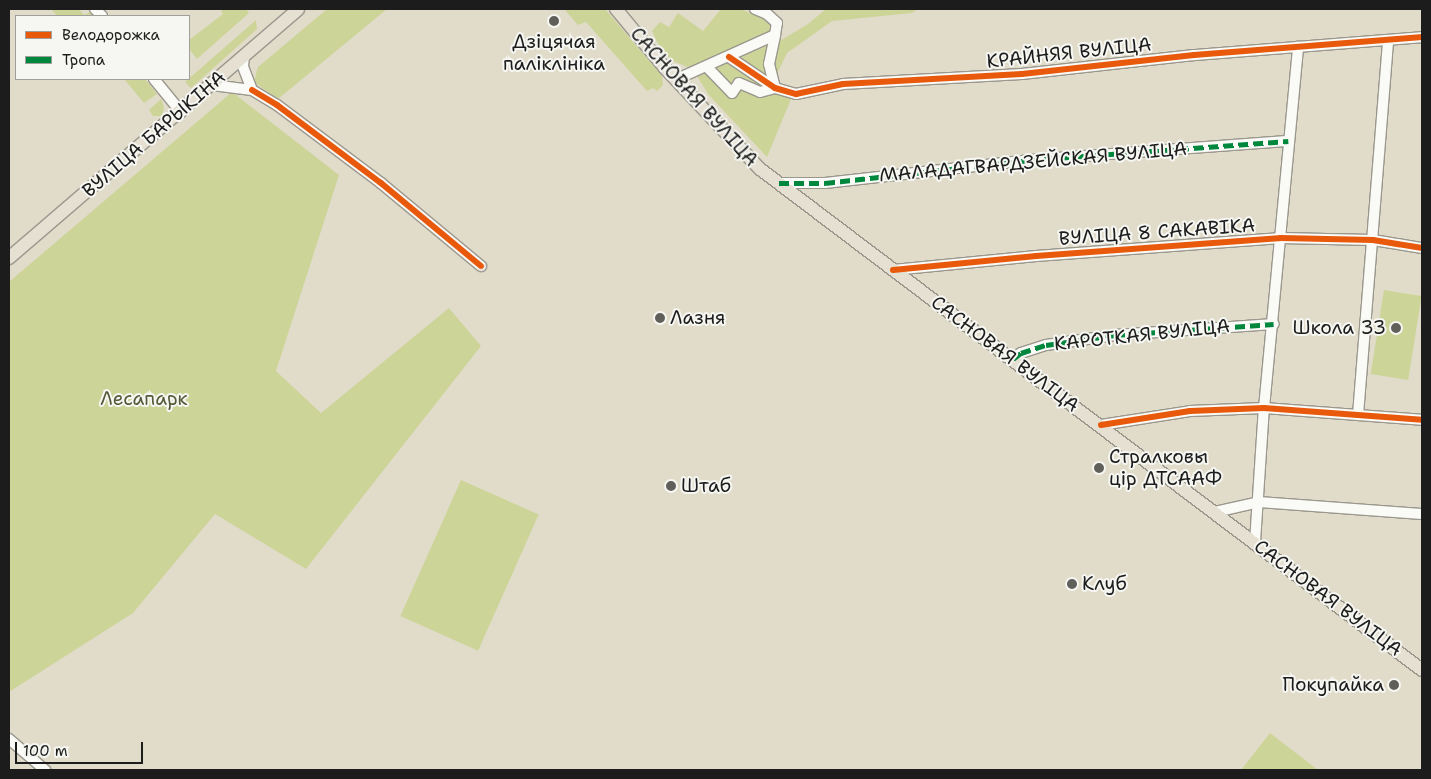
<!DOCTYPE html>
<html>
<head>
<meta charset="utf-8">
<style>
	body { margin:0 }
	#map { position:relative; width:1431px; height:779px; overflow:hidden; background:#e1dcca; font-family:"Shantell Sans",sans-serif }
	div>[style] { position:absolute }
	.green>* { inset:0; background:#cdd498; transform-origin:0 0 }
	.roads { filter:drop-shadow(1px 0 #9a978d) drop-shadow(-1px 0 #9a978d) drop-shadow(0 1px #9a978d) drop-shadow(0 -1px #9a978d) }
	.minor>* { height:10px; margin:-5px; padding:0 5px; transform-origin:5px; border-radius:5px; background:#fafaf7 }
	.major>* { height:12px; margin:-6px; padding:0 6px; transform-origin:6px; border-radius:6px; background:#e5e0d2 }
	.quiet>* { height:5px; margin-top:-2.5px; transform-origin:0; background:repeating-linear-gradient(90deg,#00873e 0 10px,transparent 0 15px) }
	.cycleway>* { height:6px; margin:-3px; padding:0 3px; transform-origin:3px; border-radius:3px; background:#e8590c }
	.dots>* { width:14px; height:14px; translate:-50% -50%; box-sizing:border-box; border:2px solid #f6f6f2; border-radius:50% }
	span { translate:-50% -50%; white-space:nowrap; text-align:center; line-height:1.15; -webkit-text-stroke:4px #f6f6f2; paint-order:stroke }
	.poi-label { font-size:19px; color:#1c1c1c }
	.left { translate:0 -50%; text-align:left }
	.right { translate:-100% -50%; text-align:right }
	.street-label { font-size:19px; color:#1c1c1c }
	.park-label { font-size:19px; color:#545a39 }
	.frame { position:absolute; inset:0; border:10px solid #1c1c1c; pointer-events:none }
	.legend { position:absolute; left:15px; top:15px; width:175px; height:65px; box-sizing:border-box; background:#f6f6f2; border:1px solid #9f9f9c; margin:0; padding:6px 9px; list-style:none; font-size:15px; color:#1c1c1c }
	.legend li { display:flex; align-items:center; gap:10px; height:25px }
	.legend b { width:25px; border:1px solid #9f9f9c }
	.scale { position:absolute; left:15px; top:742px; width:128px; height:22px; box-sizing:border-box; border:2px solid #1c1c1c; border-top:0; padding-left:6px; font-size:15px; line-height:18px; white-space:nowrap; color:#1c1c1c; -webkit-text-stroke:4px #f6f6f2; paint-order:stroke }
</style>
</head>
<body>
<div id="map">
	<div class="green">
		<div style="clip-path:polygon(51px 9px,79px 9px,84px 15px,91px 12px,95px 16px,57px 16px)"></div>
		<div style="clip-path:polygon(223px 9px,246px 9px,249px 13px,197px 59px,189px 49px,189px 40px,223px 14px,221px 11px)"></div>
		<div style="clip-path:polygon(327px 9px,387px 9px,278px 99px,254px 82px,258px 67px)"></div>
		<div style="clip-path:polygon(564px 9px,605px 9px,662px 76px,663px 85px,657px 91px,653px 88px,647px 91px,586px 22px,578px 25px)"></div>
		<div style="clip-path:polygon(721px 9px,740px 9px,767px 20px,773px 23px,771px 33px,692px 69px,671px 60px,657px 42px,652px 31px,660px 22px,669px 27px,678px 13px,703px 31px)"></div>
		<div style="clip-path:polygon(826px 9px,918px 9px,912px 13px,832px 21px,787px 53px,777px 74px,778px 94px,791px 99px,767px 157px,708px 94px,697px 76px,783px 39px,808px 24px)"></div>
		<div style="clip-path:polygon(256px 20px,257px 29px,191px 88px,185px 82px)"></div>
		<div style="clip-path:polygon(124px 79px,145px 79px,157px 94px,144px 103px)"></div>
		<div style="clip-path:polygon(232px 92px,339px 175px,276px 371px,321px 413px,449px 308px,481px 346px,306px 569px,215px 514px,133px 613px,9px 692px,9px 282px)"></div>
		<div style="clip-path:polygon(161px 99px,164px 107px,162px 116px,153px 116px,149px 110px)"></div>
		<div style="left:1384px;top:290px;width:38px;height:85px;rotate:9deg"></div>
		<div style="left:461px;top:480px;width:85px;height:149px;rotate:24deg"></div>
		<div style="clip-path:polygon(1270px 733px,1318px 770px,1241px 770px)"></div>
	</div>
	<div class="roads">
		<div class="minor">
			<div style="left:95px;top:9px;width:10px;rotate:45deg"></div>
			<div style="left:729px;top:57px;width:55px;rotate:34deg"></div>
			<div style="left:775px;top:88px;width:22px;rotate:16deg"></div>
			<div style="left:796px;top:94px;width:48px;rotate:-12deg"></div>
			<div style="left:843px;top:84px;width:179px;rotate:-3.2deg"></div>
			<div style="left:1022px;top:74px;width:173px;rotate:-6.3deg"></div>
			<div style="left:1194px;top:55px;width:229px;rotate:-4.5deg"></div>
			<div style="left:707px;top:67px;width:36px;rotate:46deg"></div>
			<div style="left:732px;top:93px;width:12px;rotate:-55deg"></div>
			<div style="left:739px;top:83px;width:23px;rotate:23deg"></div>
			<div style="left:760px;top:92px;width:16px;rotate:-15deg"></div>
			<div style="left:775px;top:88px;width:25px;rotate:-104deg"></div>
			<div style="left:769px;top:64px;width:30px;rotate:-78deg"></div>
			<div style="left:154px;top:79px;width:43px;rotate:50.7deg"></div>
			<div style="left:677px;top:79px;width:107px;rotate:-24.2deg"></div>
			<div style="left:775px;top:35px;width:12px;rotate:-81deg"></div>
			<div style="left:777px;top:23px;width:13px;rotate:-138deg"></div>
			<div style="left:767px;top:14px;width:13px;rotate:-157deg"></div>
			<div style="left:212px;top:85px;width:40px;rotate:7.1deg"></div>
			<div style="left:252px;top:90px;width:26px;rotate:-111deg"></div>
			<div style="left:243px;top:66px;width:9px;rotate:-84deg"></div>
			<div style="left:252px;top:90px;width:29px;rotate:31deg"></div>
			<div style="left:277px;top:105px;width:130px;rotate:36.9deg"></div>
			<div style="left:381px;top:183px;width:130px;rotate:39.7deg"></div>
			<div style="left:779px;top:183px;width:46px"></div>
			<div style="left:825px;top:183px;width:205px;rotate:-6.4deg"></div>
			<div style="left:1029px;top:160px;width:260px;rotate:-4.2deg"></div>
			<div style="left:893px;top:270px;width:144px;rotate:-5.6deg"></div>
			<div style="left:1036px;top:256px;width:246px;rotate:-4.2deg"></div>
			<div style="left:1281px;top:238px;width:92px;rotate:1.2deg"></div>
			<div style="left:1373px;top:240px;width:50px;rotate:9.3deg"></div>
			<div style="left:1013px;top:359px;width:10px;rotate:-37deg"></div>
			<div style="left:1021px;top:353px;width:26px;rotate:-18deg"></div>
			<div style="left:1046px;top:345px;width:70px;rotate:-8.2deg"></div>
			<div style="left:1115px;top:335px;width:159px;rotate:-4deg"></div>
			<div style="left:1358px;top:415px;width:376px;rotate:-85.4deg"></div>
			<div style="left:1101px;top:425px;width:90px;rotate:-8.9deg"></div>
			<div style="left:1190px;top:411px;width:74px;rotate:-2.3deg"></div>
			<div style="left:1264px;top:408px;width:158px;rotate:4.3deg"></div>
			<div style="left:1215px;top:512px;width:45px;rotate:-12.8deg"></div>
			<div style="left:1259px;top:502px;width:163px;rotate:4.2deg"></div>
			<div style="left:1255px;top:542px;width:134px;rotate:-86.2deg"></div>
			<div style="left:1264px;top:408px;width:363px;rotate:-84.6deg"></div>
			<div style="left:9px;top:739px;width:48px;rotate:40.7deg"></div>
		</div>
		<div class="major">
			<div style="left:616px;top:9px;width:77px;rotate:50.3deg"></div>
			<div style="left:665px;top:68px;width:139px;rotate:46.8deg"></div>
			<div style="left:760px;top:169px;width:830px;rotate:37.12deg"></div>
			<div style="left:9px;top:258px;width:381px;rotate:-40.7deg"></div>
		</div>
	</div>
	<div class="quiet">
		<div style="left:779px;top:183px;width:46px"></div>
		<div style="left:825px;top:183px;width:205px;rotate:-6.4deg"></div>
		<div style="left:1029px;top:160px;width:260px;rotate:-4.2deg"></div>
		<div style="left:1013px;top:359px;width:10px;rotate:-37deg"></div>
		<div style="left:1021px;top:353px;width:26px;rotate:-18deg"></div>
		<div style="left:1046px;top:345px;width:70px;rotate:-8.2deg"></div>
		<div style="left:1115px;top:335px;width:159px;rotate:-4deg"></div>
	</div>
	<div class="cycleway">
		<div style="left:729px;top:57px;width:55px;rotate:34deg"></div>
		<div style="left:775px;top:88px;width:22px;rotate:16deg"></div>
		<div style="left:796px;top:94px;width:48px;rotate:-12deg"></div>
		<div style="left:843px;top:84px;width:179px;rotate:-3.2deg"></div>
		<div style="left:1022px;top:74px;width:173px;rotate:-6.3deg"></div>
		<div style="left:1194px;top:55px;width:229px;rotate:-4.5deg"></div>
		<div style="left:252px;top:90px;width:29px;rotate:31deg"></div>
		<div style="left:277px;top:105px;width:130px;rotate:36.9deg"></div>
		<div style="left:381px;top:183px;width:130px;rotate:39.7deg"></div>
		<div style="left:893px;top:270px;width:144px;rotate:-5.6deg"></div>
		<div style="left:1036px;top:256px;width:246px;rotate:-4.2deg"></div>
		<div style="left:1281px;top:238px;width:92px;rotate:1.2deg"></div>
		<div style="left:1373px;top:240px;width:50px;rotate:9.3deg"></div>
		<div style="left:1101px;top:425px;width:90px;rotate:-8.9deg"></div>
		<div style="left:1190px;top:411px;width:74px;rotate:-2.3deg"></div>
		<div style="left:1264px;top:408px;width:158px;rotate:4.3deg"></div>
	</div>
	<div class="dots">
		<div style="left:554px;top:21px;background:#615f59"></div>
		<div style="left:660px;top:318px;background:#615f59"></div>
		<div style="left:1396px;top:328px;background:#615f59"></div>
		<div style="left:1099px;top:468px;background:#615f59"></div>
		<div style="left:671px;top:486px;background:#615f59"></div>
		<div style="left:1072px;top:584px;background:#615f59"></div>
		<div style="left:1394px;top:685px;background:#615f59"></div>
	</div>
	<div class="poi-label">
		<span style="left:554px;top:53px">Дзіцячая<br>паліклініка</span>
		<span class="left" style="left:670px;top:318px">Лазня</span>
		<span class="right" style="left:1386px;top:328px">Школа 33</span>
		<span class="left" style="left:1109px;top:468px">Стралковы<br>цір ДТСААФ</span>
		<span class="left" style="left:681px;top:486px">Штаб</span>
		<span class="left" style="left:1082px;top:584px">Клуб</span>
		<span class="right" style="left:1384px;top:685px">Покупайка</span>
	</div>
	<div class="street-label">
		<span style="left:1069px;top:53px;rotate:-6deg">КРАЙНЯЯ ВУЛІЦА</span>
		<span style="left:694px;top:97px;rotate:48deg">САСНОВАЯ ВУЛІЦА</span>
		<span style="left:154px;top:134px;rotate:-41deg">ВУЛІЦА БАРЫКІНА</span>
		<span style="left:1033px;top:162px;rotate:-5deg">МАЛАДАГВАРДЗЕЙСКАЯ ВУЛІЦА</span>
		<span style="left:1157px;top:232px;rotate:-4deg">ВУЛІЦА 8 САКАВІКА</span>
		<span style="left:1142px;top:335px;rotate:-6deg">КАРОТКАЯ ВУЛІЦА</span>
		<span style="left:1005px;top:354px;rotate:37deg">САСНОВАЯ ВУЛІЦА</span>
		<span style="left:1328px;top:598px;rotate:37deg">САСНОВАЯ ВУЛІЦА</span>
	</div>
	<div class="park-label">
		<span style="left:144px;top:399px">Лесапарк</span>
	</div>
	<div class="frame"></div>
	<ul class="legend">
	<li><b style="height:6px;background:#e8590c"></b>Велодорожка</li>
	<li><b style="height:6px;background:#00873e"></b>Тропа</li>
	</ul>
	<div class="scale">100 m</div>
</div>
</body>
</html>
